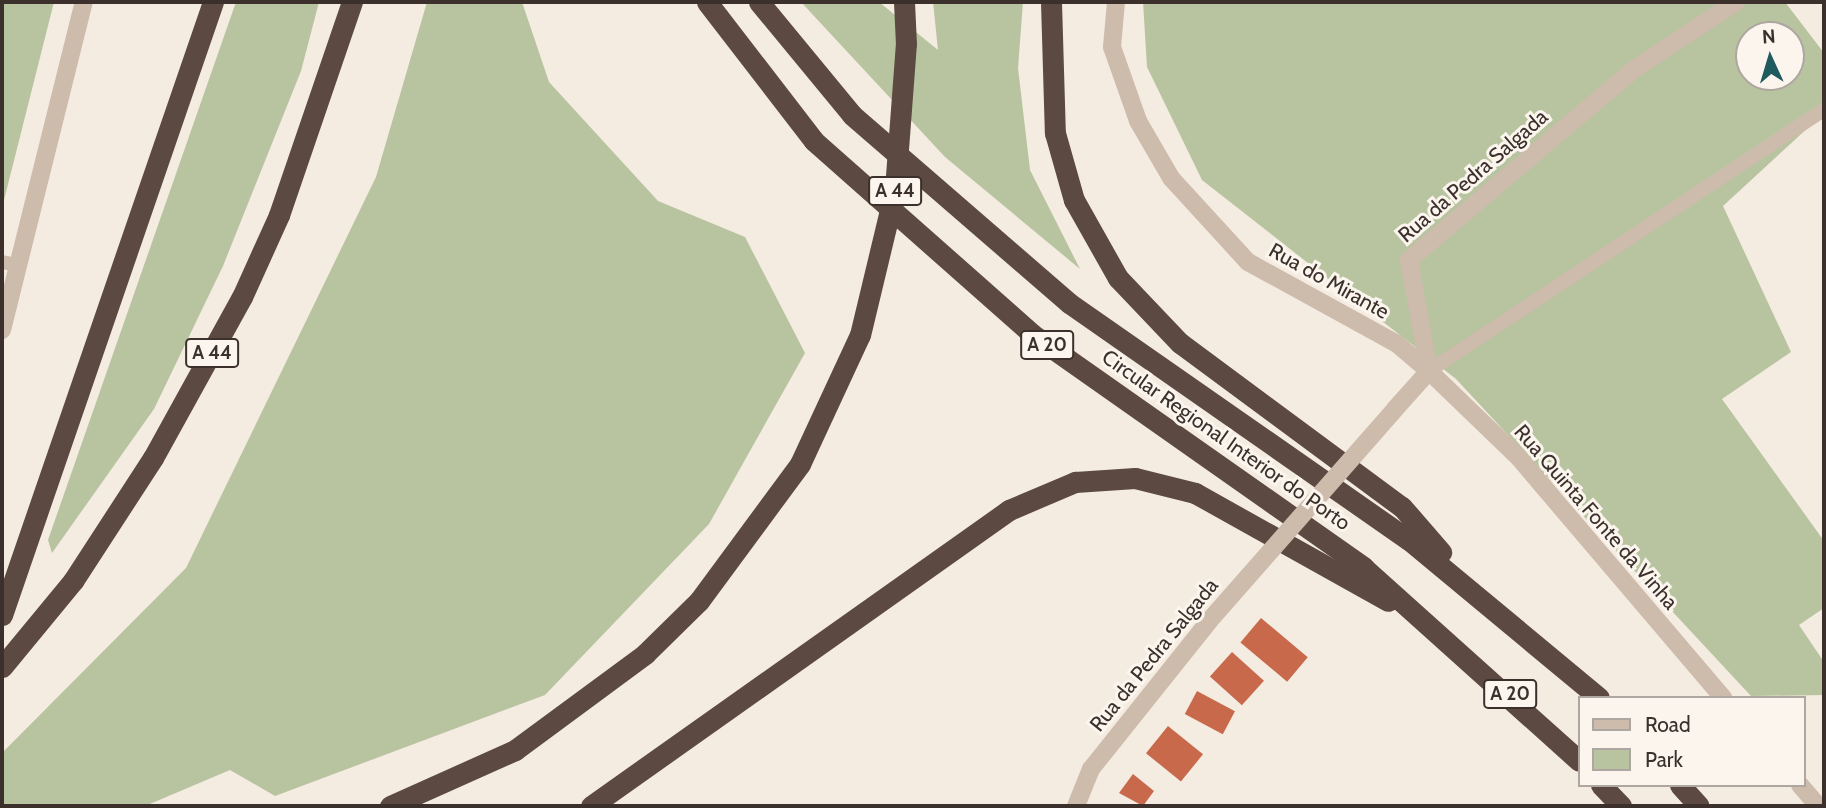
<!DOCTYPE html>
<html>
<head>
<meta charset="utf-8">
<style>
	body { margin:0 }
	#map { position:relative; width:1826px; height:808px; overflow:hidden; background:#f4ebe1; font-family:Cabin,sans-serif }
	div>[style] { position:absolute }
	.green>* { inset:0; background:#b8c4a0 }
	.building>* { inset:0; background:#c8694b; transform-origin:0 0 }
	.lane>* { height:14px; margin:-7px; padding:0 7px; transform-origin:7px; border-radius:7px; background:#cdbbac }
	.street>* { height:18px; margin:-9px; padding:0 9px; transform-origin:9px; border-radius:9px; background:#cdbbac }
	.highway>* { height:21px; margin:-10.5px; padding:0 10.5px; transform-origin:10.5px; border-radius:10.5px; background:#5c4a42 }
	.street-bridge>* { height:18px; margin:-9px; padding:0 9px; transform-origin:9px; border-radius:9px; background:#cdbbac }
	.highway-bridge>* { height:21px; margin:-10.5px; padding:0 10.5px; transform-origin:10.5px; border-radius:10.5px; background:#5c4a42 }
	span { translate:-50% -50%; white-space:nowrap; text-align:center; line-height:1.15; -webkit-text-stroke:6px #fbf5ee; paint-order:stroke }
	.shield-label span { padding:2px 5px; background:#fbf5ee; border:2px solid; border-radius:5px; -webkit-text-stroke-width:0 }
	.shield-label { font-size:19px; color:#3b302b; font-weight:700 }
	.street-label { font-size:21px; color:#3b302b }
	.frame { position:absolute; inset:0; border:4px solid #3b302b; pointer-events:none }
	.legend { position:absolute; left:1578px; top:696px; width:228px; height:91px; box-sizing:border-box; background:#fbf5ee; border:2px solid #aea6a0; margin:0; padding:9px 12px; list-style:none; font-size:21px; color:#3b302b }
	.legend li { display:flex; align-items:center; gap:14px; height:35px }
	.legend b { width:35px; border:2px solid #aea6a0 }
	.north { position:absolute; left:1735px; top:21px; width:70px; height:70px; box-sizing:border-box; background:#fbf5ee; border:2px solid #aea6a0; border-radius:50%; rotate:356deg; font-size:19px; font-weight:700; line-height:28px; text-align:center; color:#3b302b }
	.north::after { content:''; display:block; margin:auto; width:24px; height:32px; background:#1f5a5e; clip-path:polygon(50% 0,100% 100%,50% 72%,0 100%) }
</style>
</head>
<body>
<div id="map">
	<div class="green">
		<div style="clip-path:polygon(2px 2px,54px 2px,2px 208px)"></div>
		<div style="clip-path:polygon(236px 2px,319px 2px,301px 71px,223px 266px,154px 409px,52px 553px,48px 540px)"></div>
		<div style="clip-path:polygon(427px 2px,522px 2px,549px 82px,658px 201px,745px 237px,805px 353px,709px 524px,545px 695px,275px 796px,230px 770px,145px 806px,2px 806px,2px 753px,186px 568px,376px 177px)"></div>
		<div style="clip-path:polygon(801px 2px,879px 2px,938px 50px,933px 2px,1023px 2px,1018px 68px,1030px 170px,1080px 269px,945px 157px)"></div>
		<div style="clip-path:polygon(evenodd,1143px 2px,1785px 2px,1824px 53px,1824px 113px,1723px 206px,1791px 352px,1722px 399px,1824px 541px,1824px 608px,1799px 625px,1824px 662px,1824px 695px,1751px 696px,1456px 379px,1202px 180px,1147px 67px,1143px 2px,1749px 35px,1791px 35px,1791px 77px,1749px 77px,1749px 35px)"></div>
	</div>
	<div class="building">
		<div style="left:1261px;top:618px;width:61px;height:32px;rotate:40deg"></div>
		<div style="left:1232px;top:652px;width:43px;height:33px;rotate:42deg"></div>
		<div style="left:1197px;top:691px;width:43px;height:26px;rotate:28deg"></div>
		<div style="left:1168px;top:726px;width:45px;height:35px;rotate:39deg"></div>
		<div style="clip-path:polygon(1133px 774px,1154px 791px,1143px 806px,1119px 793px)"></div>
	</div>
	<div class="lane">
		<div style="left:2px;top:262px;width:16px;rotate:11deg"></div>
		<div style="left:1429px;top:371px;width:473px;rotate:-33.5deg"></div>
	</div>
	<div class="street">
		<div style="left:1116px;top:2px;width:45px;rotate:95.1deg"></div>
		<div style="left:1112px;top:47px;width:78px;rotate:70.6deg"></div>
		<div style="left:1138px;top:121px;width:66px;rotate:59.9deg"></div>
		<div style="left:1171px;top:178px;width:114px;rotate:47.5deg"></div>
		<div style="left:1248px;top:262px;width:170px;rotate:28.8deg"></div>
		<div style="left:1397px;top:344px;width:42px;rotate:40.2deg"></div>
		<div style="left:1429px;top:371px;width:125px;rotate:44deg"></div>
		<div style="left:1519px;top:458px;width:315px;rotate:49.6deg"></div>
		<div style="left:2px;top:330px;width:338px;rotate:-76deg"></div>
		<div style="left:1429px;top:371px;width:113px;rotate:-100.2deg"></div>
		<div style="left:1409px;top:260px;width:294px;rotate:-40.3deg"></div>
		<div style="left:1633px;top:70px;width:123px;rotate:-33.4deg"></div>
		<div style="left:1395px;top:409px;width:51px;rotate:-48.2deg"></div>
		<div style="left:1800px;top:785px;width:28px;rotate:49deg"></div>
		<div style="left:1076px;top:806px;width:40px;rotate:-68deg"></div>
		<div style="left:1091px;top:769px;width:189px;rotate:-51.4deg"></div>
	</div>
	<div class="highway">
		<div style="left:707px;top:2px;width:175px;rotate:52.4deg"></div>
		<div style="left:814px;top:141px;width:291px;rotate:41.5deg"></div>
		<div style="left:1032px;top:334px;width:405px;rotate:35.1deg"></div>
		<div style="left:1363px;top:567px;width:290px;rotate:41.9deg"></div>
		<div style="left:759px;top:2px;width:146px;rotate:50.5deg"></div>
		<div style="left:852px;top:115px;width:287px;rotate:40.9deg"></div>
		<div style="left:1069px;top:303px;width:414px;rotate:34.9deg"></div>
		<div style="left:1409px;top:540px;width:247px;rotate:39.7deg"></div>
		<div style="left:904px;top:2px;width:42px;rotate:87.3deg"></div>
		<div style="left:1051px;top:2px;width:131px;rotate:88.3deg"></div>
		<div style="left:1055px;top:133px;width:70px;rotate:74.2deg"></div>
		<div style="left:1074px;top:200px;width:90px;rotate:60.6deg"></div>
		<div style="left:1118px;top:278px;width:90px;rotate:46.4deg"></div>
		<div style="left:1180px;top:343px;width:276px;rotate:36.5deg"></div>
		<div style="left:1402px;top:507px;width:60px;rotate:49.1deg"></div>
		<div style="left:2px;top:615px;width:648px;rotate:-71.01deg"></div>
		<div style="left:2px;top:667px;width:112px;rotate:-50.5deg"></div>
		<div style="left:73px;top:581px;width:147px;rotate:-57deg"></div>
		<div style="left:153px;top:458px;width:184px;rotate:-61.1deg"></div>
		<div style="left:242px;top:297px;width:90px;rotate:-65.7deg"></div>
		<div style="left:279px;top:215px;width:225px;rotate:-71.1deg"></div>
		<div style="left:1601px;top:785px;width:29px;rotate:46deg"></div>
		<div style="left:1680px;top:785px;width:28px;rotate:48deg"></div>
		<div style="left:390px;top:806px;width:137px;rotate:-24.1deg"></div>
		<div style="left:515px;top:750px;width:162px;rotate:-36.4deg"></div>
		<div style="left:645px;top:654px;width:76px;rotate:-44.5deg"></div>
		<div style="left:699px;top:601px;width:170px;rotate:-53.6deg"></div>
		<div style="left:800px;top:464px;width:142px;rotate:-65.1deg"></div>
		<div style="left:591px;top:806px;width:512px;rotate:-35.3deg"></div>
		<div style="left:1009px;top:510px;width:72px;rotate:-23deg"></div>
		<div style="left:1075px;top:482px;width:60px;rotate:-3.8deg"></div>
		<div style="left:1135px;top:478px;width:62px;rotate:14deg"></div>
		<div style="left:1195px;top:493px;width:221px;rotate:29.2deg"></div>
	</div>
	<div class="street-bridge">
		<div style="left:1209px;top:621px;width:282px;rotate:-48.7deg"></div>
	</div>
	<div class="highway-bridge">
		<div style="left:860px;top:335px;width:150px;rotate:-76.5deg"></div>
		<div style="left:895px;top:189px;width:145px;rotate:-85.7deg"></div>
	</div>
	<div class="shield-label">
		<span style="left:895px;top:191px">A 44</span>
		<span style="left:1047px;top:345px">A 20</span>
		<span style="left:212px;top:353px">A 44</span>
		<span style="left:1510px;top:694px">A 20</span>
	</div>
	<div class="street-label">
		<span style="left:1473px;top:176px;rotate:-41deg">Rua da Pedra Salgada</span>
		<span style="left:1329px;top:281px;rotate:29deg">Rua do Mirante</span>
		<span style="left:1226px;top:440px;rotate:35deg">Circular Regional Interior do Porto</span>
		<span style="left:1596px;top:517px;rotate:49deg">Rua Quinta Fonte da Vinha</span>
		<span style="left:1154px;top:655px;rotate:-51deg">Rua da Pedra Salgada</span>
	</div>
	<div class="frame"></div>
	<ul class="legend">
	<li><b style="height:9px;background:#cdbbac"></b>Road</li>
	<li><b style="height:19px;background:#b8c4a0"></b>Park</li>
	</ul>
	<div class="north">N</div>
</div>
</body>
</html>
